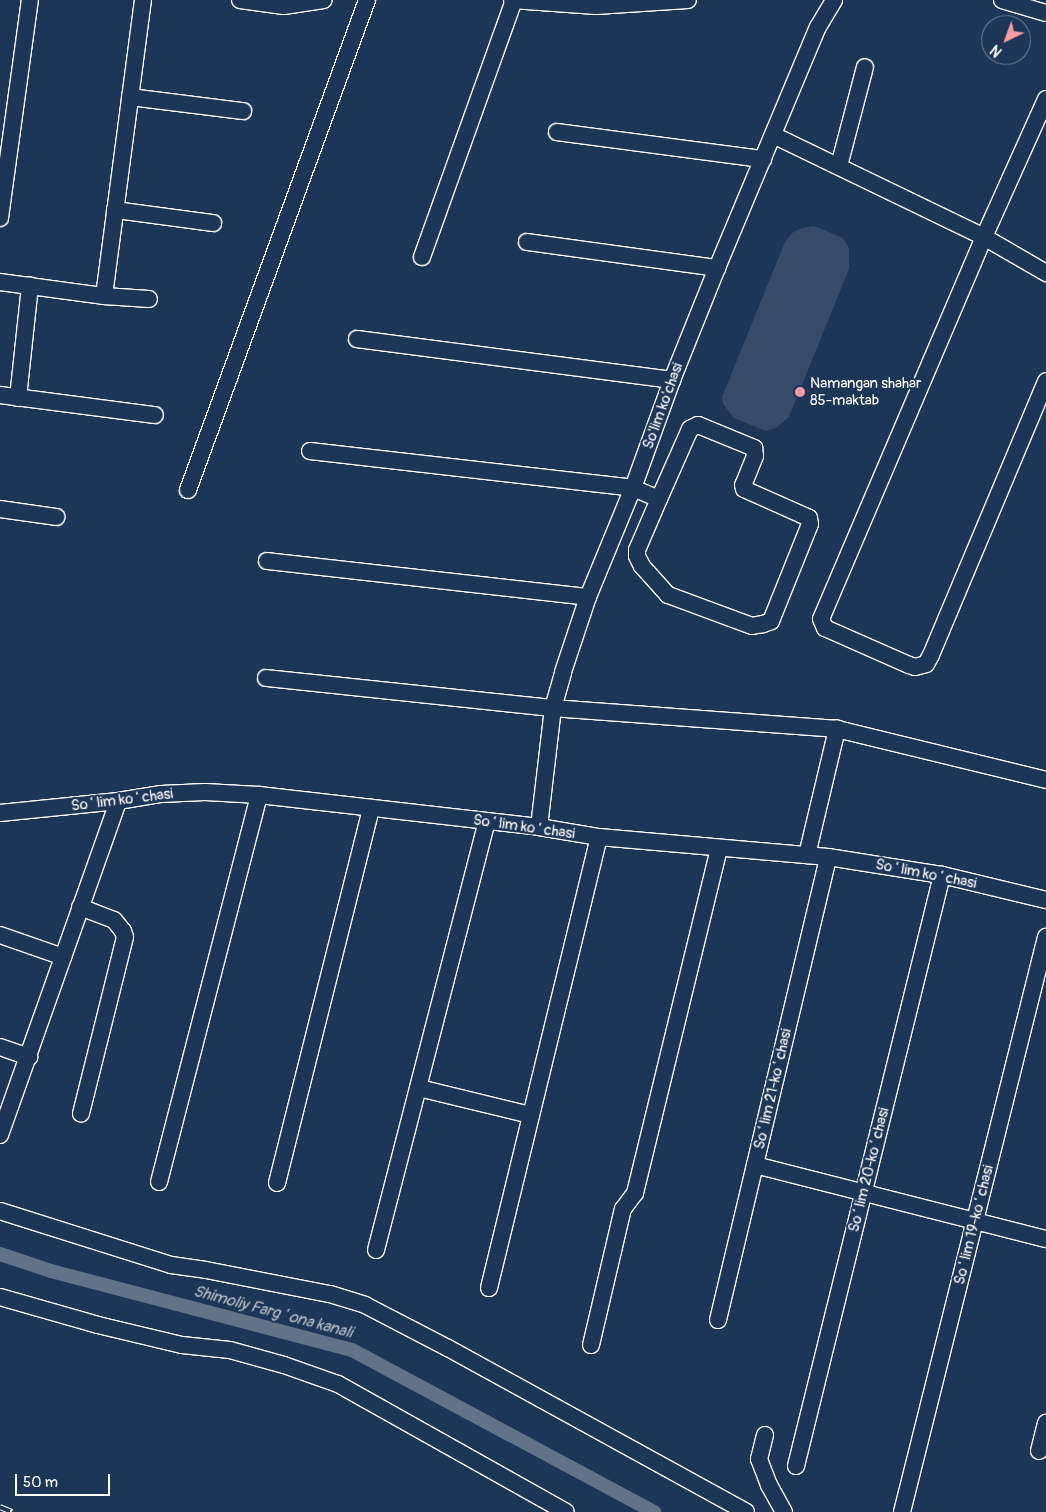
<!DOCTYPE html>
<html>
<head>
<meta charset="utf-8">
<style>
	body { margin:0 }
	#map { position:relative; width:1046px; height:1512px; overflow:hidden; background:#1d3557; font-family:Pangolin,sans-serif }
	div>[style] { position:absolute }
	.green>* { inset:0; background:#364b69 }
	.canal>* { height:14px; margin:-7px; padding:0 7px; transform-origin:7px; border-radius:7px; background:#617289 }
	.roads { filter:drop-shadow(1px 0 #fff) drop-shadow(-1px 0 #fff) drop-shadow(0 1px #fff) drop-shadow(0 -1px #fff) }
	.minor>* { height:16px; margin:-8px; padding:0 8px; transform-origin:8px; border-radius:8px; background:#1d3557 }
	.rail>* { height:5.5px; margin-top:-2.75px; transform-origin:0; background:repeating-linear-gradient(90deg,#1d3557 0 11px,#fff 0 22px); box-sizing:border-box; border-block:1px solid #fff }
	.dots>* { width:14px; height:14px; translate:-50% -50%; box-sizing:border-box; border:2px solid #1d3557; border-radius:50% }
	span { translate:-50% -50%; white-space:nowrap; text-align:center; line-height:1.15; -webkit-text-stroke:4px #1d3557; paint-order:stroke }
	.poi-label { font-size:15px; color:#fff }
	.left { translate:0 -50%; text-align:left }
	.street-label { font-size:15px; color:#fff }
	.water-label { font-size:16px; color:#b8c0ca; font-style:italic }
	.north { position:absolute; left:981px; top:15px; width:50px; height:50px; box-sizing:border-box; background:#1d3557; border:1px solid #77869a; border-radius:50%; rotate:222deg; font-size:14px; font-weight:700; line-height:20px; text-align:center; color:#fff }
	.north::after { content:''; display:block; margin:auto; width:18px; height:22px; background:#ff9aa2; clip-path:polygon(50% 0,100% 100%,50% 72%,0 100%) }
	.scale { position:absolute; left:15px; top:1474px; width:95px; height:22px; box-sizing:border-box; border:2px solid #fff; border-top:0; padding-left:6px; font-size:15px; line-height:18px; white-space:nowrap; color:#fff; -webkit-text-stroke:4px #1d3557; paint-order:stroke }
</style>
</head>
<body>
<div id="map">
	<div class="green">
		<div style="clip-path:polygon(814px 226px,843px 238px,849px 248px,849px 269px,789px 417px,776px 428px,766px 431px,734px 418px,723px 404px,722px 397px,785px 242px,792px 233px,802px 228px)"></div>
	</div>
	<div class="canal">
		<div style="left:0;top:1254px;width:54px;rotate:18.4deg"></div>
		<div style="left:51px;top:1271px;width:311px;rotate:14.7deg"></div>
		<div style="left:352px;top:1350px;width:343px;rotate:28.2deg"></div>
	</div>
	<div class="roads">
		<div class="minor">
			<div style="left:240px;top:0;width:44px;rotate:7.8deg"></div>
			<div style="left:284px;top:6px;width:40px;rotate:-8.5deg"></div>
			<div style="left:512px;top:0;width:84px;rotate:4.1deg"></div>
			<div style="left:596px;top:6px;width:92px;rotate:-3.7deg"></div>
			<div style="left:1002px;top:0;width:46px;rotate:16.5deg"></div>
			<div style="left:130px;top:97px;width:114px;rotate:7.1deg"></div>
			<div style="left:1046px;top:99px;width:151px;rotate:114.2deg"></div>
			<div style="left:984px;top:237px;width:415px;rotate:113.1deg"></div>
			<div style="left:821px;top:619px;width:10px;rotate:66deg"></div>
			<div style="left:825px;top:628px;width:92px;rotate:23.8deg"></div>
			<div style="left:909px;top:665px;width:6px;rotate:18deg"></div>
			<div style="left:915px;top:667px;width:11px;rotate:-15deg"></div>
			<div style="left:926px;top:664px;width:10px;rotate:-61deg"></div>
			<div style="left:931px;top:655px;width:297px;rotate:-67.2deg"></div>
			<div style="left:557px;top:132px;width:208px;rotate:7.5deg"></div>
			<div style="left:773px;top:135px;width:234px;rotate:25.8deg"></div>
			<div style="left:984px;top:237px;width:72px;rotate:30.1deg"></div>
			<div style="left:839px;top:166px;width:102px;rotate:-75.3deg"></div>
			<div style="left:115px;top:210px;width:99px;rotate:7.6deg"></div>
			<div style="left:0;top:218px;width:220px;rotate:-82.2deg"></div>
			<div style="left:527px;top:242px;width:192px;rotate:7.8deg"></div>
			<div style="left:422px;top:257px;width:273px;rotate:-70.3deg"></div>
			<div style="left:0;top:282px;width:105px;rotate:7.7deg"></div>
			<div style="left:104px;top:296px;width:299px;rotate:-82.5deg"></div>
			<div style="left:104px;top:296px;width:45px;rotate:3.8deg"></div>
			<div style="left:357px;top:339px;width:318px;rotate:7.4deg"></div>
			<div style="left:0;top:395px;width:156px;rotate:7.4deg"></div>
			<div style="left:18px;top:398px;width:113px;rotate:-83.9deg"></div>
			<div style="left:310px;top:451px;width:325px;rotate:6.5deg"></div>
			<div style="left:633px;top:488px;width:28px;rotate:23deg"></div>
			<div style="left:659px;top:499px;width:77px;rotate:-66.1deg"></div>
			<div style="left:690px;top:429px;width:9px;rotate:-27deg"></div>
			<div style="left:698px;top:425px;width:61px;rotate:22.3deg"></div>
			<div style="left:754px;top:448px;width:8px;rotate:83deg"></div>
			<div style="left:755px;top:456px;width:31px;rotate:112deg"></div>
			<div style="left:743px;top:485px;width:4px;rotate:76deg"></div>
			<div style="left:744px;top:489px;width:71px;rotate:24deg"></div>
			<div style="left:809px;top:518px;width:6px;rotate:81deg"></div>
			<div style="left:810px;top:524px;width:105px;rotate:111.9deg"></div>
			<div style="left:771px;top:621px;width:9px;rotate:159deg"></div>
			<div style="left:763px;top:624px;width:11px;rotate:170deg"></div>
			<div style="left:752px;top:626px;width:90px;rotate:-159.7deg"></div>
			<div style="left:668px;top:595px;width:39px;rotate:-132deg"></div>
			<div style="left:642px;top:566px;width:11px;rotate:-117deg"></div>
			<div style="left:637px;top:556px;width:6px;rotate:-90deg"></div>
			<div style="left:637px;top:550px;width:56px;rotate:-66.7deg"></div>
			<div style="left:188px;top:490px;width:522px;rotate:-69.93deg"></div>
			<div style="left:0;top:509px;width:57px;rotate:8.1deg"></div>
			<div style="left:267px;top:561px;width:323px;rotate:6.4deg"></div>
			<div style="left:266px;top:678px;width:289px;rotate:6deg"></div>
			<div style="left:553px;top:708px;width:285px;rotate:4.2deg"></div>
			<div style="left:0;top:813px;width:119px;rotate:-5.8deg"></div>
			<div style="left:118px;top:801px;width:44px;rotate:-9.2deg"></div>
			<div style="left:161px;top:794px;width:44px;rotate:-2.6deg"></div>
			<div style="left:205px;top:792px;width:54px;rotate:3.2deg"></div>
			<div style="left:259px;top:795px;width:282px;rotate:6.5deg"></div>
			<div style="left:539px;top:827px;width:61px;rotate:9.5deg"></div>
			<div style="left:599px;top:837px;width:230px;rotate:5deg"></div>
			<div style="left:828px;top:857px;width:115px;rotate:9deg"></div>
			<div style="left:942px;top:875px;width:107px;rotate:13.5deg"></div>
			<div style="left:539px;top:827px;width:120px;rotate:-83.3deg"></div>
			<div style="left:553px;top:708px;width:37px;rotate:-74deg"></div>
			<div style="left:563px;top:672px;width:79px;rotate:-71.6deg"></div>
			<div style="left:588px;top:597px;width:118px;rotate:-67.6deg"></div>
			<div style="left:633px;top:488px;width:115px;rotate:-70.1deg"></div>
			<div style="left:672px;top:380px;width:121px;rotate:-68.1deg"></div>
			<div style="left:717px;top:268px;width:261px;rotate:-67.3deg"></div>
			<div style="left:818px;top:27px;width:31px;rotate:-59deg"></div>
			<div style="left:807px;top:855px;width:130px;rotate:-76.6deg"></div>
			<div style="left:837px;top:729px;width:215px;rotate:13.7deg"></div>
			<div style="left:80px;top:907px;width:36px;rotate:21deg"></div>
			<div style="left:114px;top:920px;width:14px;rotate:51deg"></div>
			<div style="left:123px;top:931px;width:6px;rotate:72deg"></div>
			<div style="left:125px;top:937px;width:182px;rotate:104deg"></div>
			<div style="left:0;top:935px;width:67px;rotate:19.2deg"></div>
			<div style="left:0;top:1047px;width:31px;rotate:19deg"></div>
			<div style="left:419px;top:1088px;width:115px;rotate:13.6deg"></div>
			<div style="left:0;top:1135px;width:354px;rotate:-70.5deg"></div>
			<div style="left:755px;top:1165px;width:300px;rotate:14.3deg"></div>
			<div style="left:159px;top:1182px;width:400px;rotate:-75.5deg"></div>
			<div style="left:277px;top:1183px;width:387px;rotate:-75.9deg"></div>
			<div style="left:0;top:1211px;width:179px;rotate:17.5deg"></div>
			<div style="left:171px;top:1265px;width:35px;rotate:8deg"></div>
			<div style="left:206px;top:1270px;width:126px;rotate:11deg"></div>
			<div style="left:330px;top:1294px;width:37px;rotate:17deg"></div>
			<div style="left:365px;top:1305px;width:93px;rotate:27.4deg"></div>
			<div style="left:448px;top:1348px;width:340px;rotate:28.8deg"></div>
			<div style="left:376px;top:1250px;width:442px;rotate:-75.5deg"></div>
			<div style="left:489px;top:1288px;width:464px;rotate:-76.3deg"></div>
			<div style="left:0;top:1297px;width:102px;rotate:15.9deg"></div>
			<div style="left:98px;top:1325px;width:86px;rotate:13.4deg"></div>
			<div style="left:182px;top:1345px;width:48px;rotate:5.9deg"></div>
			<div style="left:230px;top:1350px;width:56px;rotate:15.5deg"></div>
			<div style="left:284px;top:1365px;width:57px;rotate:19.4deg"></div>
			<div style="left:338px;top:1384px;width:261px;rotate:29.3deg"></div>
			<div style="left:718px;top:1320px;width:476px;rotate:-76.6deg"></div>
			<div style="left:591px;top:1345px;width:140px;rotate:-76.8deg"></div>
			<div style="left:623px;top:1209px;width:20px;rotate:-53deg"></div>
			<div style="left:635px;top:1193px;width:355px;rotate:-76.3deg"></div>
			<div style="left:765px;top:1435px;width:25px;rotate:104deg"></div>
			<div style="left:759px;top:1459px;width:28px;rotate:69deg"></div>
			<div style="left:769px;top:1485px;width:31px;rotate:61deg"></div>
			<div style="left:1039px;top:1451px;width:29px;rotate:-76deg"></div>
			<div style="left:796px;top:1466px;width:609px;rotate:-76.12deg"></div>
			<div style="left:902px;top:1512px;width:593px;rotate:-75.94deg"></div>
		</div>
	</div>
	<div class="rail">
		<div style="left:0;top:1507px;width:13px;rotate:23deg"></div>
	</div>
	<div class="dots">
		<div style="left:800px;top:392px;background:#ff9aa2"></div>
	</div>
	<div class="poi-label">
		<span class="left" style="left:810px;top:392px">Namangan shahar<br>85-maktab</span>
	</div>
	<div class="street-label">
		<span style="left:663px;top:406px;rotate:-70deg">So'lim ko'chasi</span>
		<span style="left:122px;top:800px;rotate:-7deg">Soʻlim koʻchasi</span>
		<span style="left:524px;top:827px;rotate:8deg">Soʻlim koʻchasi</span>
		<span style="left:926px;top:874px;rotate:11deg">Soʻlim koʻchasi</span>
		<span style="left:773px;top:1089px;rotate:-77deg">Soʻlim 21-koʻchasi</span>
		<span style="left:869px;top:1170px;rotate:-76deg">Soʻlim 20-koʻchasi</span>
		<span style="left:974px;top:1225px;rotate:-76deg">Soʻlim 19-koʻchasi</span>
	</div>
	<div class="water-label">
		<span style="left:273px;top:1312px;rotate:15deg">Shimoliy Fargʻona kanali</span>
	</div>
	<div class="north">N</div>
	<div class="scale">50 m</div>
</div>
</body>
</html>
